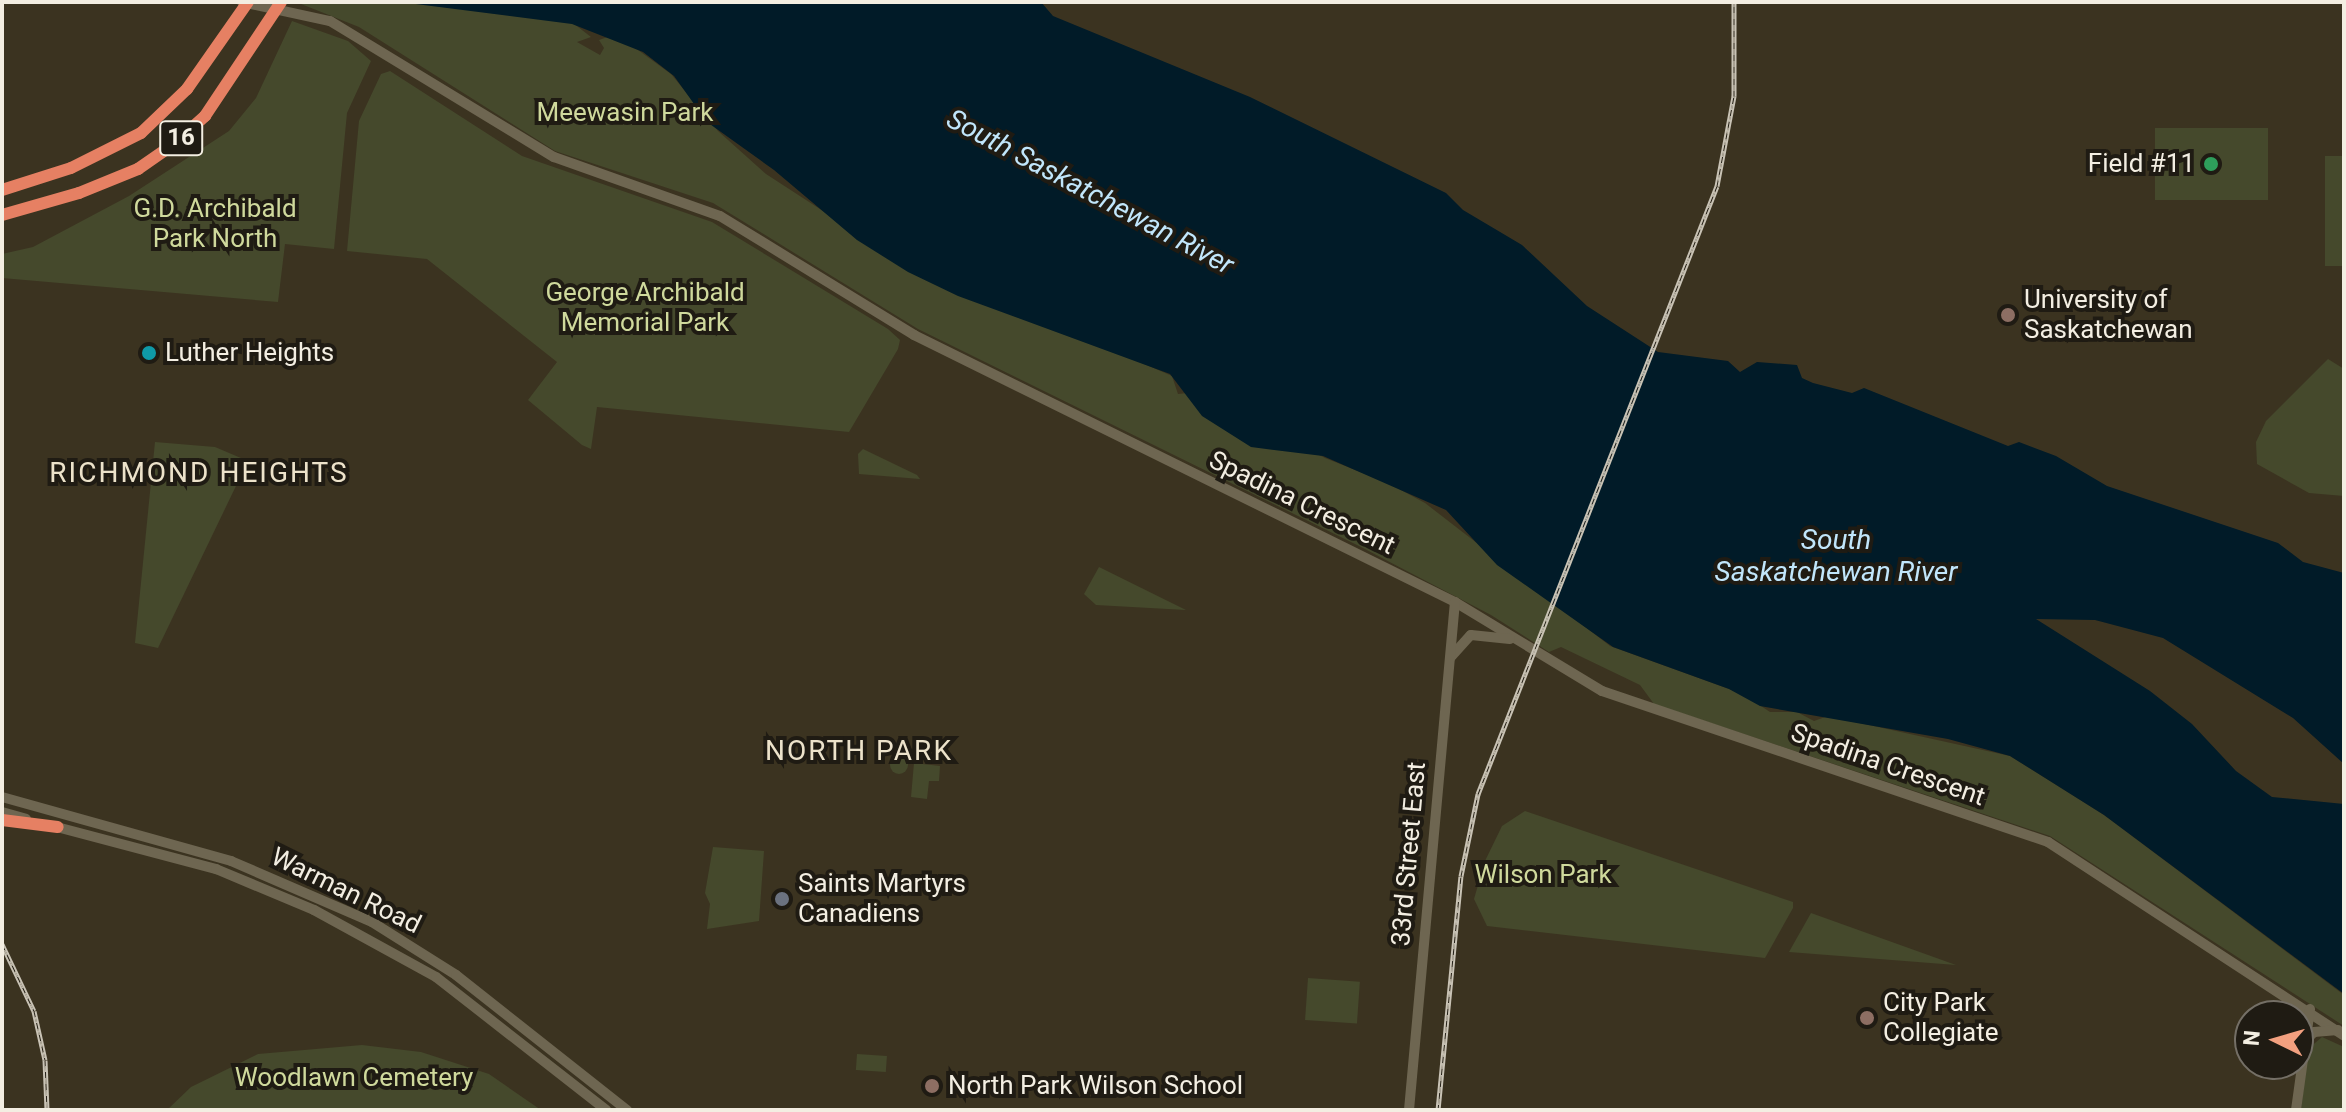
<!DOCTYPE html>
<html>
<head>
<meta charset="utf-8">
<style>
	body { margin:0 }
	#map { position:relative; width:2346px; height:1112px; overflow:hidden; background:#3b3320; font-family:Roboto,sans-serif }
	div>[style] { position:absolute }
	.green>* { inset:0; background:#45492c; transform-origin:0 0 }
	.round { border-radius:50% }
	.water>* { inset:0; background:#011b28 }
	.secondary>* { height:10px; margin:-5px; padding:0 5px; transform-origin:5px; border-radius:5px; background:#6e6651 }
	.highway>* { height:12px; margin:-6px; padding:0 6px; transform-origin:6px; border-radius:6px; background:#e68063 }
	.rail>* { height:5px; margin-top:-2.5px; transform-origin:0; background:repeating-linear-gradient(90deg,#1f1b13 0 6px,#c9c3b5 0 12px); box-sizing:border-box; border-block:2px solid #c9c3b5 }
	.dots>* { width:22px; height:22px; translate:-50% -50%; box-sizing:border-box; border:4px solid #1f1b13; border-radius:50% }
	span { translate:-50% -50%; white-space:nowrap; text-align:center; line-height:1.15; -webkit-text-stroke:8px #1f1b13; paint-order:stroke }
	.shield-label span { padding:2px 6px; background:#1f1b13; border:2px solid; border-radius:6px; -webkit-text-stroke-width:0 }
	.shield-label { font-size:24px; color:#f3eee2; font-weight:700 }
	.park-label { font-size:26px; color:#cfd99c }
	.poi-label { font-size:26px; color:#f3eee2 }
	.right { translate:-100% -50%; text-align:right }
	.left { translate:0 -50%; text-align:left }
	.street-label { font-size:26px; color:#f3eee2 }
	.water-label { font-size:28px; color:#c1e6fb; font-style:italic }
	.neighbourhood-label { font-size:28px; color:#ece2ca; letter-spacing:2px }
	.frame { position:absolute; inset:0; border:4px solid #f3eee2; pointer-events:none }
	.north { position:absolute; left:2234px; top:1000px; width:80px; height:80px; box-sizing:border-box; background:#1f1b13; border:2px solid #746f66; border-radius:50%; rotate:275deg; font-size:22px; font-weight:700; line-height:32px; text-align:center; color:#f3eee2 }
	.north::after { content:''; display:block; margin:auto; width:28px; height:36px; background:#f2a07f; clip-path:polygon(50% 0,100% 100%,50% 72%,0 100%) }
</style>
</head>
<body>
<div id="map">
	<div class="green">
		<div style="clip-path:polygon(296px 2px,409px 2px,564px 16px,591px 37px,577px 42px,600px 55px,604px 48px,599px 40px,616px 34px,671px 74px,718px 131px,766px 174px,883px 250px,1172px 376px,1178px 394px,1198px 392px,1325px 458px,1388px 483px,1425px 503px,1610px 646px,1743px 694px,1770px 712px,1797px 712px,1814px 721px,1828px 716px,2010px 756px,2104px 815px,2344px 995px,2344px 1026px,2050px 836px,1654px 704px,1640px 685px,1561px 647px,1549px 652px,1491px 615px,1361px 547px,918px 329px,713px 203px,555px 151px,359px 27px)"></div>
		<div style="clip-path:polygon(292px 21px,348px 41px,371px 61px,347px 113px,334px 249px,285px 244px,278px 302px,2px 278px,2px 254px,33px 247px,129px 196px,229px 131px,256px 98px)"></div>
		<div style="clip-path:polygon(390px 71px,522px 156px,712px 222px,888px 329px,900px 340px,898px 349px,849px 432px,597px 407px,591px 449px,582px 445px,528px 400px,557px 362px,427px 259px,347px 251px,359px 121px,381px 74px)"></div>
		<div style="left:2155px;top:128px;width:113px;height:72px"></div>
		<div style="left:2325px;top:156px;width:19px;height:110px"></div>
		<div style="clip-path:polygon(2328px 359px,2344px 369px,2344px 496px,2309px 493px,2257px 464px,2256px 442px,2266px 421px)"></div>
		<div style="clip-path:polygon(155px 442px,215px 447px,248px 461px,158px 648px,135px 643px)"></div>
		<div style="clip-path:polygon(863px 449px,917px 475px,920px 479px,859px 474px,858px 454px)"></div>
		<div style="clip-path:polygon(1099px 567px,1186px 610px,1096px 605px,1084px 594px)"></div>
		<div class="round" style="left:890px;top:756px;width:18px;height:18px"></div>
		<div style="clip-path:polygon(914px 763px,940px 766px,939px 781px,929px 781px,927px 799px,911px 797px)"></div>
		<div style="clip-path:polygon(1525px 811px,1793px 902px,1793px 908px,1765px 958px,1487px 926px,1474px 899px,1485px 861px,1502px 826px)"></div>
		<div style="clip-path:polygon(713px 847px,764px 851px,759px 921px,707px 929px,710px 904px,705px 893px)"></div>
		<div style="clip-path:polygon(1811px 913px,1956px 965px,1789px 952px)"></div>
		<div style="left:1308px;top:978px;width:52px;height:42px;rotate:4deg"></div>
		<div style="clip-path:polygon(2322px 1037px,2344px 1047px,2344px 1110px,2301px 1110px,2308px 1049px)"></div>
		<div style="clip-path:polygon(362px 1045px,421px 1052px,489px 1074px,541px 1110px,167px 1110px,191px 1087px,258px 1054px)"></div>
		<div style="left:857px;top:1054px;width:30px;height:16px;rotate:4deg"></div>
	</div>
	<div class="water">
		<div style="clip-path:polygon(400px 2px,1041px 2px,1053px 16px,1250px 97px,1446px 193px,1463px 210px,1522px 245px,1587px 306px,1658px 352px,1728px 361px,1740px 372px,1757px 362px,1797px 365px,1802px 378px,1813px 383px,1852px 393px,1864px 388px,2008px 446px,2019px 442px,2056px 456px,2107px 486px,2278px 543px,2303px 562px,2344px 573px,2344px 764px,2293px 718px,2163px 638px,2095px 620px,2036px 619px,2150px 691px,2192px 724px,2236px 771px,2272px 797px,2344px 804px,2344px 994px,2104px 815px,2010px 756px,1948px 739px,1760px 706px,1729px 689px,1613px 647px,1497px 565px,1446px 510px,1323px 456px,1251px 447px,1202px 416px,1170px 374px,958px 296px,908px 272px,857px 240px,774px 170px,707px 122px,674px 76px,643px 52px,572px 24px)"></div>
	</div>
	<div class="secondary">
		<div style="left:242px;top:2px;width:90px;rotate:12.2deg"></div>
		<div style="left:330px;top:21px;width:262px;rotate:31.3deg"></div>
		<div style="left:554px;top:157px;width:176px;rotate:19.6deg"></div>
		<div style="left:720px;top:216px;width:228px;rotate:31.5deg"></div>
		<div style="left:914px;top:335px;width:603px;rotate:26.27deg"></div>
		<div style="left:1455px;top:602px;width:172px;rotate:31.2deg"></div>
		<div style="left:1602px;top:691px;width:471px;rotate:18.7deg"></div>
		<div style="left:2048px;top:842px;width:354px;rotate:33.2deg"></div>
		<div style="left:1450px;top:658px;width:31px;rotate:-48deg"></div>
		<div style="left:1471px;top:635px;width:39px;rotate:6deg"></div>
		<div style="left:2px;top:797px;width:238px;rotate:15.6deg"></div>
		<div style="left:231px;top:861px;width:154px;rotate:23.4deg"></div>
		<div style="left:372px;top:922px;width:99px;rotate:32.2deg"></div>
		<div style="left:456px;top:975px;width:218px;rotate:38.3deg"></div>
		<div style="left:2px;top:812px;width:25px;rotate:16deg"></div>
		<div style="left:53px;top:826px;width:169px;rotate:14.8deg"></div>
		<div style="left:216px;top:869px;width:106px;rotate:22.7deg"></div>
		<div style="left:314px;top:910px;width:139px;rotate:28.8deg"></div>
		<div style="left:436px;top:977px;width:216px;rotate:38deg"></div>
		<div style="left:2302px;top:1044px;width:17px;rotate:-45deg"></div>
		<div style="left:2314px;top:1032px;width:24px;rotate:-5deg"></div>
		<div style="left:1409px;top:1110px;width:510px;rotate:-84.83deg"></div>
		<div style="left:2296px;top:1110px;width:102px;rotate:-82.1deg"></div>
	</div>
	<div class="highway">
		<div style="left:2px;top:190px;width:72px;rotate:-17.7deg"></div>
		<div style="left:71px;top:168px;width:78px;rotate:-26.6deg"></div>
		<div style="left:141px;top:133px;width:64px;rotate:-43.7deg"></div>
		<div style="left:187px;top:89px;width:106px;rotate:-55deg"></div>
		<div style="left:2px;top:215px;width:80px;rotate:-15.9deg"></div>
		<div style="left:79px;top:193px;width:64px;rotate:-22.1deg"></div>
		<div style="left:138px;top:169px;width:44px;rotate:-34.8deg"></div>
		<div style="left:174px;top:144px;width:42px;rotate:-42.1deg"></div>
		<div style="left:205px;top:116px;width:137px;rotate:-56.3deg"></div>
		<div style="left:2px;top:820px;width:56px;rotate:7.1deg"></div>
	</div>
	<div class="rail">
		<div style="left:2px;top:944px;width:74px;rotate:64.5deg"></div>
		<div style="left:34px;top:1011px;width:50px;rotate:77.3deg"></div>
		<div style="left:45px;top:1060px;width:50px;rotate:87.7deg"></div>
		<div style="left:1438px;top:1110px;width:235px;rotate:-84.4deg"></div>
		<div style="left:1461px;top:876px;width:84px;rotate:-78.3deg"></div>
		<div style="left:1478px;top:794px;width:653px;rotate:-68.54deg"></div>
		<div style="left:1717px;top:186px;width:92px;rotate:-79.3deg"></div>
		<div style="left:1734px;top:96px;width:94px;rotate:-90deg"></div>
	</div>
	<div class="dots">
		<div style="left:2211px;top:164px;background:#2e9e5b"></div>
		<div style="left:2008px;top:315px;background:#8d6e63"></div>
		<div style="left:149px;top:353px;background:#0f9aa8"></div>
		<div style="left:782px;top:899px;background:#6b7280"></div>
		<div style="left:1867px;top:1018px;background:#8d6e63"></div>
		<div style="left:932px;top:1086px;background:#8d6e63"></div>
	</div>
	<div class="shield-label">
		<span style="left:181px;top:138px">16</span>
	</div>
	<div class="park-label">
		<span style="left:625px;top:113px">Meewasin Park</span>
		<span style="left:215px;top:224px">G.D. Archibald<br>Park North</span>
		<span style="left:645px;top:308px">George Archibald<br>Memorial Park</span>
		<span style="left:1543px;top:875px">Wilson Park</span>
		<span style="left:354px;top:1078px">Woodlawn Cemetery</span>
	</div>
	<div class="poi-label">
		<span class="right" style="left:2195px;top:164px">Field #11</span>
		<span class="left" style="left:2024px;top:315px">University of<br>Saskatchewan</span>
		<span class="left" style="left:165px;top:353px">Luther Heights</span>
		<span class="left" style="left:798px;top:899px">Saints Martyrs<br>Canadiens</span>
		<span class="left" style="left:1883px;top:1018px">City Park<br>Collegiate</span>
		<span class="left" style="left:948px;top:1086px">North Park Wilson School</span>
	</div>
	<div class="street-label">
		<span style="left:1302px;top:503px;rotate:26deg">Spadina Crescent</span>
		<span style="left:1888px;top:765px;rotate:19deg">Spadina Crescent</span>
		<span style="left:1409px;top:854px;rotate:-85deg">33rd Street East</span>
		<span style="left:346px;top:891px;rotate:26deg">Warman Road</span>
	</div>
	<div class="water-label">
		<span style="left:1090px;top:192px;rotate:28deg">South Saskatchewan River</span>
		<span style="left:1836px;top:556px">South<br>Saskatchewan River</span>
	</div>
	<div class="neighbourhood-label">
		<span style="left:199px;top:473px">RICHMOND HEIGHTS</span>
		<span style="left:859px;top:751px">NORTH PARK</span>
	</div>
	<div class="frame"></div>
	<div class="north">N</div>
</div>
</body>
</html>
